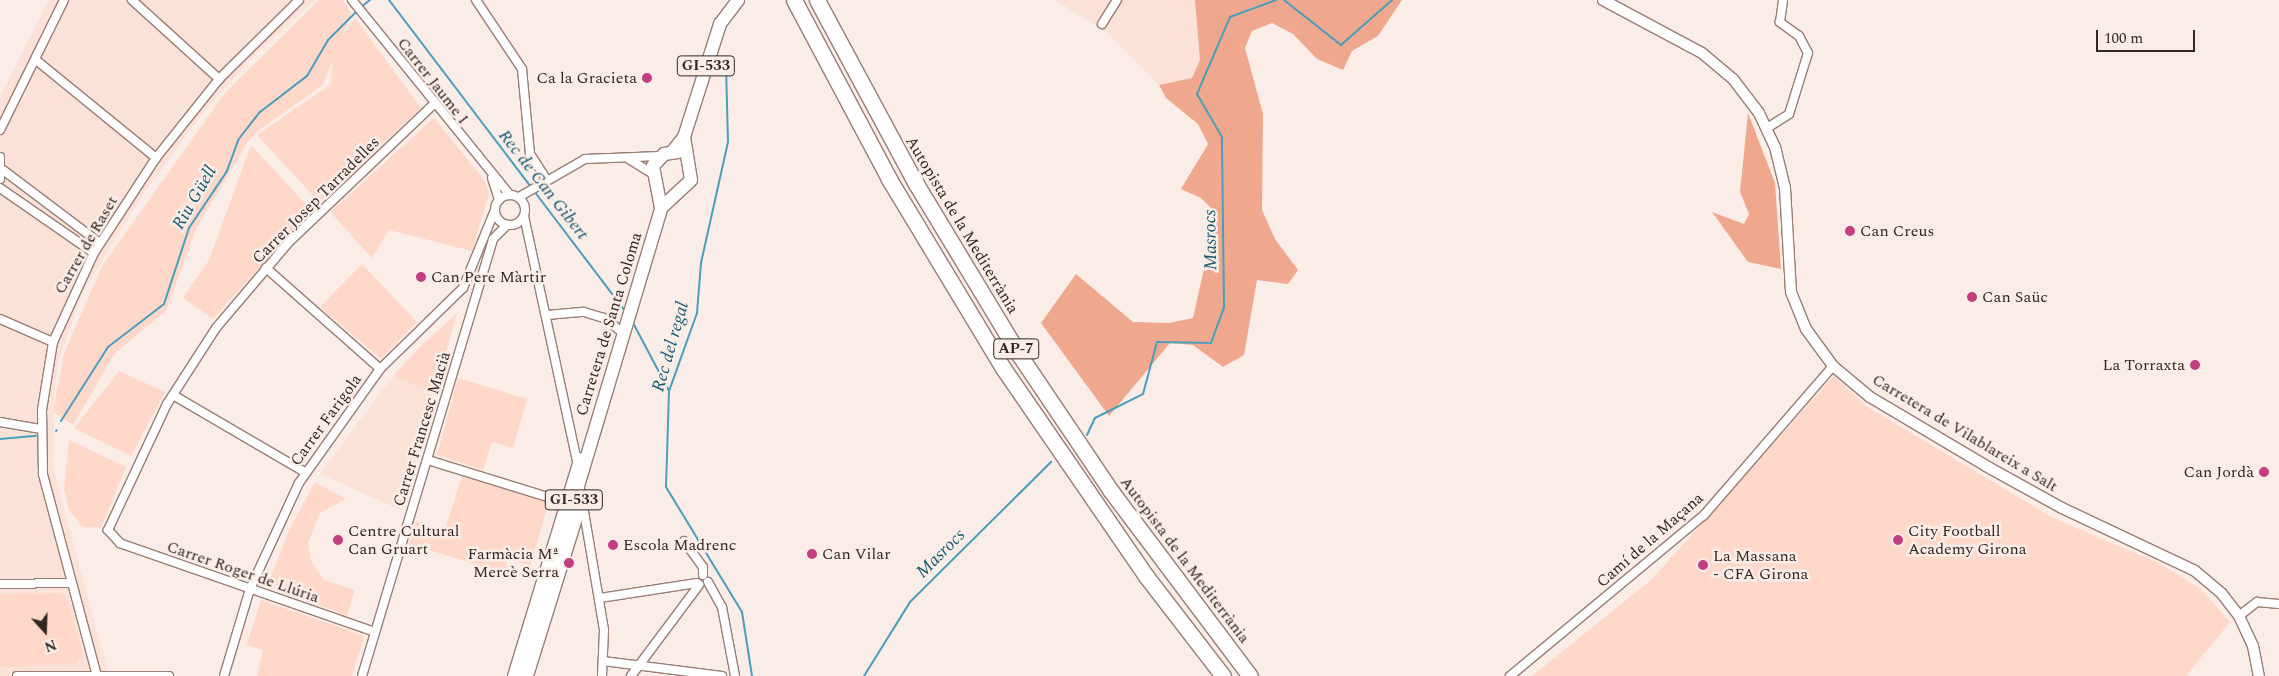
<!DOCTYPE html>
<html>
<head>
<meta charset="utf-8">
<style>
	body { margin:0 }
	#map { position:relative; width:2279px; height:676px; overflow:hidden; background:#faede8; font-family:Spectral,serif }
	div>[style] { position:absolute }
	.built>* { inset:0; background:#fae2d9 }
	.green>* { inset:0; background:#ffd8ca }
	.forest>* { inset:0; background:#efa88d }
	.stream>* { height:2px; margin:-1px; padding:0 1px; transform-origin:1px; border-radius:1px; background:#4a9ebc }
	.roads { filter:drop-shadow(1px 0 #9a7d73) drop-shadow(-1px 0 #9a7d73) drop-shadow(0 1px #9a7d73) drop-shadow(0 -1px #9a7d73) }
	.minor>* { height:8px; margin:-4px; padding:0 4px; transform-origin:4px; border-radius:4px; background:#fff }
	.minor>.ring { margin:-4px; padding:0; box-sizing:content-box; background:none; border:8px solid #fff; border-radius:50% }
	.tertiary>* { height:10px; margin:-5px; padding:0 5px; transform-origin:5px; border-radius:5px; background:#fff }
	.primary>* { height:12px; margin:-6px; padding:0 6px; transform-origin:6px; border-radius:6px; background:#fff }
	.motorway>* { height:15px; margin:-7.5px; padding:0 7.5px; transform-origin:7.5px; border-radius:7.5px; background:#fff }
	.dots>* { width:14px; height:14px; translate:-50% -50%; box-sizing:border-box; border:2px solid #faede8; border-radius:50% }
	span { translate:-50% -50%; white-space:nowrap; text-align:center; line-height:1.15; -webkit-text-stroke:5px #faede8; paint-order:stroke }
	.shield-label span { padding:1px 4px; background:#faede8; border:1px solid; border-radius:4px; -webkit-text-stroke-width:0 }
	.shield-label { font-size:15px; color:#332722; font-weight:700 }
	.poi-label { font-size:16px; color:#332722 }
	.right { translate:-100% -50%; text-align:right }
	.left { translate:0 -50%; text-align:left }
	.street-label { font-size:16px; color:#332722 }
	.water-label { font-size:18px; color:#13586d; font-style:italic }
	.north { position:absolute; left:20px; top:606px; width:50px; height:50px; -webkit-text-stroke:4px #faede8; paint-order:stroke; rotate:160deg; font-size:14px; font-weight:700; line-height:20px; text-align:center; color:#332722 }
	.north::after { content:''; display:block; margin:auto; width:18px; height:22px; background:#332722; clip-path:polygon(50% 0,100% 100%,50% 72%,0 100%) }
	.scale { position:absolute; left:2096px; top:30px; width:99px; height:22px; box-sizing:border-box; border:2px solid #332722; border-top:0; padding-left:6px; font-size:15px; line-height:18px; white-space:nowrap; color:#332722; -webkit-text-stroke:4px #faede8; paint-order:stroke }
</style>
</head>
<body>
<div id="map">
	<div class="built">
		<div style="clip-path:polygon(49px 0,315px 0,257px 53px,200px 116px,138px 202px,82px 294px,59px 360px,54px 393px,53px 467px,109px 676px,0 676px,0 96px)"></div>
		<div style="clip-path:polygon(1055px 0,1195px 0,1200px 60px,1192px 78px,1159px 85px,1106px 32px)"></div>
		<div style="clip-path:polygon(393px 376px,435px 393px,401px 510px,320px 474px)"></div>
	</div>
	<div class="green">
		<div style="clip-path:polygon(319px 0,343px 0,351px 13px,342px 36px,355px 18px,421px 108px,319px 202px,257px 135px,330px 85px,333px 60px,323px 85px,259px 130px,247px 143px,196px 229px,166px 311px,115px 353px,73px 425px,53px 412px,64px 353px,102px 266px,225px 93px)"></div>
		<div style="clip-path:polygon(434px 118px,485px 181px,489px 194px,472px 251px,389px 230px,372px 258px,330px 212px)"></div>
		<div style="clip-path:polygon(251px 145px,311px 210px,213px 319px,183px 298px,209px 260px)"></div>
		<div style="clip-path:polygon(362px 264px,417px 322px,381px 359px,320px 307px)"></div>
		<div style="clip-path:polygon(457px 313px,435px 393px,393px 376px,421px 346px)"></div>
		<div style="clip-path:polygon(119px 371px,165px 392px,131px 456px,74px 428px)"></div>
		<div style="clip-path:polygon(1834px 376px,1866px 406px,2053px 518px,2159px 563px,2201px 589px,2230px 622px,2186px 676px,1532px 676px,1652px 579px)"></div>
		<div style="clip-path:polygon(458px 378px,527px 399px,513px 448px,492px 442px,483px 470px,437px 455px)"></div>
		<div style="clip-path:polygon(69px 440px,126px 467px,101px 528px,82px 527px,69px 510px,64px 489px)"></div>
		<div style="clip-path:polygon(462px 476px,549px 502px,530px 566px,508px 559px,504px 573px,409px 544px,416px 521px,445px 529px)"></div>
		<div style="clip-path:polygon(315px 482px,346px 499px,320px 513px,308px 543px,311px 561px,324px 580px,355px 590px,347px 616px,268px 585px,288px 532px)"></div>
		<div style="clip-path:polygon(60px 593px,65px 595px,83px 653px,76px 664px,0 667px,0 594px)"></div>
		<div style="clip-path:polygon(261px 600px,360px 634px,364px 637px,352px 676px,257px 676px,263px 650px,246px 645px)"></div>
	</div>
	<div class="forest">
		<div style="clip-path:polygon(1195px 0,1402px 0,1378px 36px,1352px 51px,1343px 70px,1317px 59px,1293px 34px,1272px 23px,1252px 31px,1245px 48px,1263px 114px,1262px 210px,1275px 239px,1298px 270px,1288px 284px,1257px 280px,1244px 355px,1223px 367px,1193px 345px,1170px 343px,1109px 416px,1041px 323px,1076px 274px,1133px 322px,1169px 323px,1193px 318px,1214px 224px,1211px 208px,1201px 198px,1181px 189px,1208px 144px,1198px 124px,1166px 98px,1159px 85px,1192px 78px,1200px 60px)"></div>
		<div style="clip-path:polygon(1748px 113px,1775px 183px,1781px 269px,1748px 262px,1712px 212px,1744px 224px,1749px 214px,1740px 192px)"></div>
	</div>
	<div class="stream">
		<div style="left:389px;top:0;width:235px;rotate:52.8deg"></div>
		<div style="left:1284px;top:0;width:73px;rotate:38.3deg"></div>
		<div style="left:1341px;top:45px;width:68px;rotate:-41.4deg"></div>
		<div style="left:360px;top:8px;width:13px;rotate:-39deg"></div>
		<div style="left:726px;top:66px;width:76px;rotate:88.5deg"></div>
		<div style="left:728px;top:142px;width:124px;rotate:102.6deg"></div>
		<div style="left:701px;top:263px;width:50px;rotate:94.6deg"></div>
		<div style="left:697px;top:313px;width:83px;rotate:109.7deg"></div>
		<div style="left:669px;top:391px;width:96px;rotate:91.8deg"></div>
		<div style="left:666px;top:487px;width:146px;rotate:58.7deg"></div>
		<div style="left:742px;top:612px;width:65px;rotate:81.1deg"></div>
		<div style="left:534px;top:191px;width:151px;rotate:52.8deg"></div>
		<div style="left:632px;top:321px;width:79px;rotate:62.1deg"></div>
		<div style="left:61px;top:421px;width:88px;rotate:-57.6deg"></div>
		<div style="left:108px;top:347px;width:71px;rotate:-37.5deg"></div>
		<div style="left:164px;top:304px;width:80px;rotate:-71.8deg"></div>
		<div style="left:189px;top:228px;width:69px;rotate:-56.3deg"></div>
		<div style="left:227px;top:171px;width:33px;rotate:-70deg"></div>
		<div style="left:238px;top:140px;width:36px;rotate:-52deg"></div>
		<div style="left:260px;top:112px;width:59px;rotate:-37.5deg"></div>
		<div style="left:307px;top:76px;width:42px;rotate:-59.7deg"></div>
		<div style="left:328px;top:40px;width:41px;rotate:-45deg"></div>
		<div style="left:56px;top:431px;width:1px;rotate:-45deg"></div>
		<div style="left:1087px;top:435px;width:19px;rotate:-65deg"></div>
		<div style="left:1095px;top:418px;width:54px;rotate:-26.6deg"></div>
		<div style="left:1143px;top:394px;width:54px;rotate:-74.9deg"></div>
		<div style="left:1157px;top:342px;width:54px;rotate:1.1deg"></div>
		<div style="left:1211px;top:343px;width:38px;rotate:-70deg"></div>
		<div style="left:1224px;top:307px;width:170px;rotate:-90.7deg"></div>
		<div style="left:1222px;top:137px;width:50px;rotate:-120.2deg"></div>
		<div style="left:1197px;top:94px;width:84px;rotate:-66.8deg"></div>
		<div style="left:1230px;top:17px;width:49px;rotate:-20.3deg"></div>
		<div style="left:0;top:439px;width:36px;rotate:-5deg"></div>
		<div style="left:864px;top:676px;width:87px;rotate:-58.1deg"></div>
		<div style="left:910px;top:602px;width:199px;rotate:-44.8deg"></div>
	</div>
	<div class="roads">
		<div class="minor">
			<div style="left:132px;top:0;width:118px;rotate:42.2deg"></div>
			<div style="left:352px;top:0;width:251px;rotate:51deg"></div>
			<div style="left:476px;top:0;width:83px;rotate:56.3deg"></div>
			<div style="left:522px;top:69px;width:85px;rotate:84.6deg"></div>
			<div style="left:530px;top:154px;width:30px;rotate:57deg"></div>
			<div style="left:1102px;top:24px;width:28px;rotate:-58deg"></div>
			<div style="left:36px;top:60px;width:155px;rotate:39.2deg"></div>
			<div style="left:1767px;top:128px;width:26px;rotate:-32deg"></div>
			<div style="left:1789px;top:114px;width:64px;rotate:-72.7deg"></div>
			<div style="left:1808px;top:53px;width:19px;rotate:-118deg"></div>
			<div style="left:1799px;top:36px;width:24px;rotate:-144deg"></div>
			<div style="left:1780px;top:22px;width:22px;rotate:-82deg"></div>
			<div style="left:0;top:130px;width:145px;rotate:-63.8deg"></div>
			<div style="left:0;top:157px;width:22px;rotate:90deg"></div>
			<div style="left:629px;top:159px;width:28px;rotate:32deg"></div>
			<div style="left:3px;top:170px;width:121px;rotate:37deg"></div>
			<div style="left:492px;top:178px;width:23px;rotate:72deg"></div>
			<div style="left:0;top:188px;width:114px;rotate:34.7deg"></div>
			<div class="ring" style="left:495px;top:195px;width:22px;height:22px"></div>
			<div style="left:519px;top:197px;width:76px;rotate:-29.9deg"></div>
			<div style="left:585px;top:159px;width:75px;rotate:-2.3deg"></div>
			<div style="left:524px;top:216px;width:251px;rotate:77.8deg"></div>
			<div style="left:266px;top:268px;width:152px;rotate:41.5deg"></div>
			<div style="left:547px;top:315px;width:37px;rotate:-5deg"></div>
			<div style="left:584px;top:312px;width:21px;rotate:17deg"></div>
			<div style="left:604px;top:318px;width:24px;rotate:38deg"></div>
			<div style="left:0;top:319px;width:58px;rotate:23.5deg"></div>
			<div style="left:173px;top:395px;width:153px;rotate:30.3deg"></div>
			<div style="left:0;top:422px;width:42px;rotate:9.7deg"></div>
			<div style="left:428px;top:460px;width:142px;rotate:17.2deg"></div>
			<div style="left:580px;top:488px;width:144px;rotate:80.4deg"></div>
			<div style="left:604px;top:630px;width:46px;rotate:92.5deg"></div>
			<div style="left:684px;top:541px;width:32px;rotate:54deg"></div>
			<div style="left:703px;top:567px;width:8px;rotate:90deg"></div>
			<div style="left:708px;top:582px;width:29px;rotate:61deg"></div>
			<div style="left:722px;top:607px;width:70px;rotate:79.3deg"></div>
			<div style="left:0;top:584px;width:70px;rotate:-0.8deg"></div>
			<div style="left:600px;top:598px;width:98px;rotate:-8.8deg"></div>
			<div style="left:2239px;top:616px;width:23px;rotate:-38deg"></div>
			<div style="left:2257px;top:602px;width:22px;rotate:5deg"></div>
			<div style="left:375px;top:632px;width:270px;rotate:-160.8deg"></div>
			<div style="left:120px;top:543px;width:18px;rotate:-133deg"></div>
			<div style="left:108px;top:530px;width:139px;rotate:-64.9deg"></div>
			<div style="left:167px;top:404px;width:90px;rotate:-57.2deg"></div>
			<div style="left:216px;top:328px;width:113px;rotate:-49.7deg"></div>
			<div style="left:289px;top:242px;width:200px;rotate:-43.6deg"></div>
			<div style="left:603px;top:661px;width:120px;rotate:7.2deg"></div>
			<div style="left:17px;top:676px;width:152px"></div>
			<div style="left:97px;top:676px;width:209px;rotate:-105deg"></div>
			<div style="left:43px;top:474px;width:64px;rotate:-90.9deg"></div>
			<div style="left:42px;top:410px;width:69px;rotate:-80.8deg"></div>
			<div style="left:53px;top:342px;width:98px;rotate:-65.3deg"></div>
			<div style="left:94px;top:253px;width:113px;rotate:-56.9deg"></div>
			<div style="left:156px;top:158px;width:101px;rotate:-51.4deg"></div>
			<div style="left:219px;top:79px;width:112px;rotate:-44.6deg"></div>
			<div style="left:224px;top:676px;width:91px;rotate:-73.4deg"></div>
			<div style="left:250px;top:589px;width:117px;rotate:-65.2deg"></div>
			<div style="left:299px;top:483px;width:140px;rotate:-54.6deg"></div>
			<div style="left:380px;top:369px;width:116px;rotate:-44.3deg"></div>
			<div style="left:463px;top:288px;width:84px;rotate:-67.7deg"></div>
			<div style="left:362px;top:676px;width:456px;rotate:-73.3deg"></div>
			<div style="left:493px;top:239px;width:20px;rotate:-45deg"></div>
			<div style="left:512px;top:676px;width:229px;rotate:-73deg"></div>
			<div style="left:529px;top:676px;width:175px;rotate:-72.7deg"></div>
			<div style="left:631px;top:676px;width:114px;rotate:-53.2deg"></div>
			<div style="left:1510px;top:676px;width:252px;rotate:-39.7deg"></div>
			<div style="left:1704px;top:515px;width:197px;rotate:-49.1deg"></div>
		</div>
		<div class="tertiary">
			<div style="left:1603px;top:0;width:112px;rotate:28.2deg"></div>
			<div style="left:1702px;top:53px;width:40px;rotate:40deg"></div>
			<div style="left:1733px;top:79px;width:43px;rotate:52.6deg"></div>
			<div style="left:1759px;top:113px;width:38px;rotate:65deg"></div>
			<div style="left:1775px;top:147px;width:42px;rotate:76.3deg"></div>
			<div style="left:1785px;top:188px;width:104px;rotate:86.7deg"></div>
			<div style="left:1791px;top:292px;width:40px;rotate:68deg"></div>
			<div style="left:1806px;top:329px;width:46px;rotate:53.9deg"></div>
			<div style="left:1833px;top:366px;width:48px;rotate:40deg"></div>
			<div style="left:1870px;top:397px;width:135px;rotate:30.7deg"></div>
			<div style="left:1986px;top:466px;width:87px;rotate:28.9deg"></div>
			<div style="left:2062px;top:508px;width:147px;rotate:25.3deg"></div>
			<div style="left:2195px;top:571px;width:35px;rotate:40deg"></div>
			<div style="left:2222px;top:594px;width:28px;rotate:52deg"></div>
			<div style="left:2239px;top:616px;width:33px;rotate:65deg"></div>
			<div style="left:2253px;top:646px;width:31px;rotate:79deg"></div>
		</div>
		<div class="primary">
			<div style="left:672px;top:152px;width:19px;rotate:-51deg"></div>
			<div style="left:684px;top:137px;width:119px;rotate:-72.3deg"></div>
			<div style="left:720px;top:24px;width:30px;rotate:-53deg"></div>
			<div style="left:661px;top:208px;width:43px;rotate:-100.8deg"></div>
			<div style="left:653px;top:166px;width:16px;rotate:-47deg"></div>
			<div style="left:664px;top:154px;width:14px;rotate:-8deg"></div>
			<div style="left:521px;top:676px;width:488px;rotate:-73.3deg"></div>
			<div style="left:661px;top:208px;width:41px;rotate:-43deg"></div>
			<div style="left:691px;top:180px;width:44px;rotate:-99.2deg"></div>
		</div>
		<div class="motorway">
			<div style="left:794px;top:0;width:203px;rotate:62deg"></div>
			<div style="left:889px;top:179px;width:221px;rotate:58.9deg"></div>
			<div style="left:1003px;top:368px;width:252px;rotate:55.5deg"></div>
			<div style="left:1146px;top:576px;width:126px;rotate:52.4deg"></div>
			<div style="left:817px;top:0;width:207px;rotate:61.7deg"></div>
			<div style="left:915px;top:182px;width:200px;rotate:58.9deg"></div>
			<div style="left:1018px;top:353px;width:166px;rotate:56deg"></div>
			<div style="left:1111px;top:491px;width:231px;rotate:53.1deg"></div>
		</div>
	</div>
	<div class="dots">
		<div style="left:647px;top:78px;background:#c23e81"></div>
		<div style="left:1850px;top:231px;background:#c23e81"></div>
		<div style="left:421px;top:277px;background:#c23e81"></div>
		<div style="left:1972px;top:297px;background:#c23e81"></div>
		<div style="left:2195px;top:365px;background:#c23e81"></div>
		<div style="left:2264px;top:472px;background:#c23e81"></div>
		<div style="left:338px;top:540px;background:#c23e81"></div>
		<div style="left:1898px;top:540px;background:#c23e81"></div>
		<div style="left:613px;top:545px;background:#c23e81"></div>
		<div style="left:812px;top:554px;background:#c23e81"></div>
		<div style="left:569px;top:563px;background:#c23e81"></div>
		<div style="left:1703px;top:565px;background:#c23e81"></div>
	</div>
	<div class="shield-label">
		<span style="left:706px;top:66px">GI-533</span>
		<span style="left:1016px;top:349px">AP-7</span>
		<span style="left:574px;top:500px">GI-533</span>
	</div>
	<div class="poi-label">
		<span class="right" style="left:637px;top:78px">Ca la Gracieta</span>
		<span class="left" style="left:1860px;top:231px">Can Creus</span>
		<span class="left" style="left:431px;top:277px">Can Pere Màrtir</span>
		<span class="left" style="left:1982px;top:297px">Can Saüc</span>
		<span class="right" style="left:2185px;top:365px">La Torraxta</span>
		<span class="right" style="left:2254px;top:472px">Can Jordà</span>
		<span class="left" style="left:348px;top:540px">Centre Cultural<br>Can Gruart</span>
		<span class="left" style="left:1908px;top:540px">City Football<br>Academy Girona</span>
		<span class="left" style="left:623px;top:545px">Escola Madrenc</span>
		<span class="right" style="left:559px;top:563px">Farmàcia Mª<br>Mercè Serra</span>
		<span class="left" style="left:822px;top:554px">Can Vilar</span>
		<span class="left" style="left:1713px;top:565px">La Massana<br>- CFA Girona</span>
	</div>
	<div class="street-label">
		<span style="left:433px;top:81px;rotate:52deg">Carrer Jaume I</span>
		<span style="left:316px;top:200px;rotate:-45deg">Carrer Josep Tarradelles</span>
		<span style="left:962px;top:225px;rotate:59deg">Autopista de la Mediterrània</span>
		<span style="left:86px;top:245px;rotate:-60deg">Carrer de Raset</span>
		<span style="left:609px;top:324px;rotate:-73deg">Carretera de Santa Coloma</span>
		<span style="left:326px;top:420px;rotate:-54deg">Carrer Farigola</span>
		<span style="left:422px;top:429px;rotate:-73deg">Carrer Francesc Macià</span>
		<span style="left:1965px;top:433px;rotate:31deg">Carretera de Vilablareix a Salt</span>
		<span style="left:1650px;top:540px;rotate:-41deg">Camí de la Maçana</span>
		<span style="left:1185px;top:560px;rotate:53deg">Autopista de la Mediterrània</span>
		<span style="left:243px;top:572px;rotate:19deg">Carrer Roger de Llúria</span>
	</div>
	<div class="water-label">
		<span style="left:543px;top:185px;rotate:52deg">Rec de Can Gibert</span>
		<span style="left:195px;top:198px;rotate:-60deg">Riu Güell</span>
		<span style="left:1211px;top:240px;rotate:-91deg">Masrocs</span>
		<span style="left:671px;top:347px;rotate:-74deg">Rec del regal</span>
		<span style="left:941px;top:554px;rotate:-45deg">Masrocs</span>
	</div>
	<div class="north">N</div>
	<div class="scale">100 m</div>
</div>
</body>
</html>
